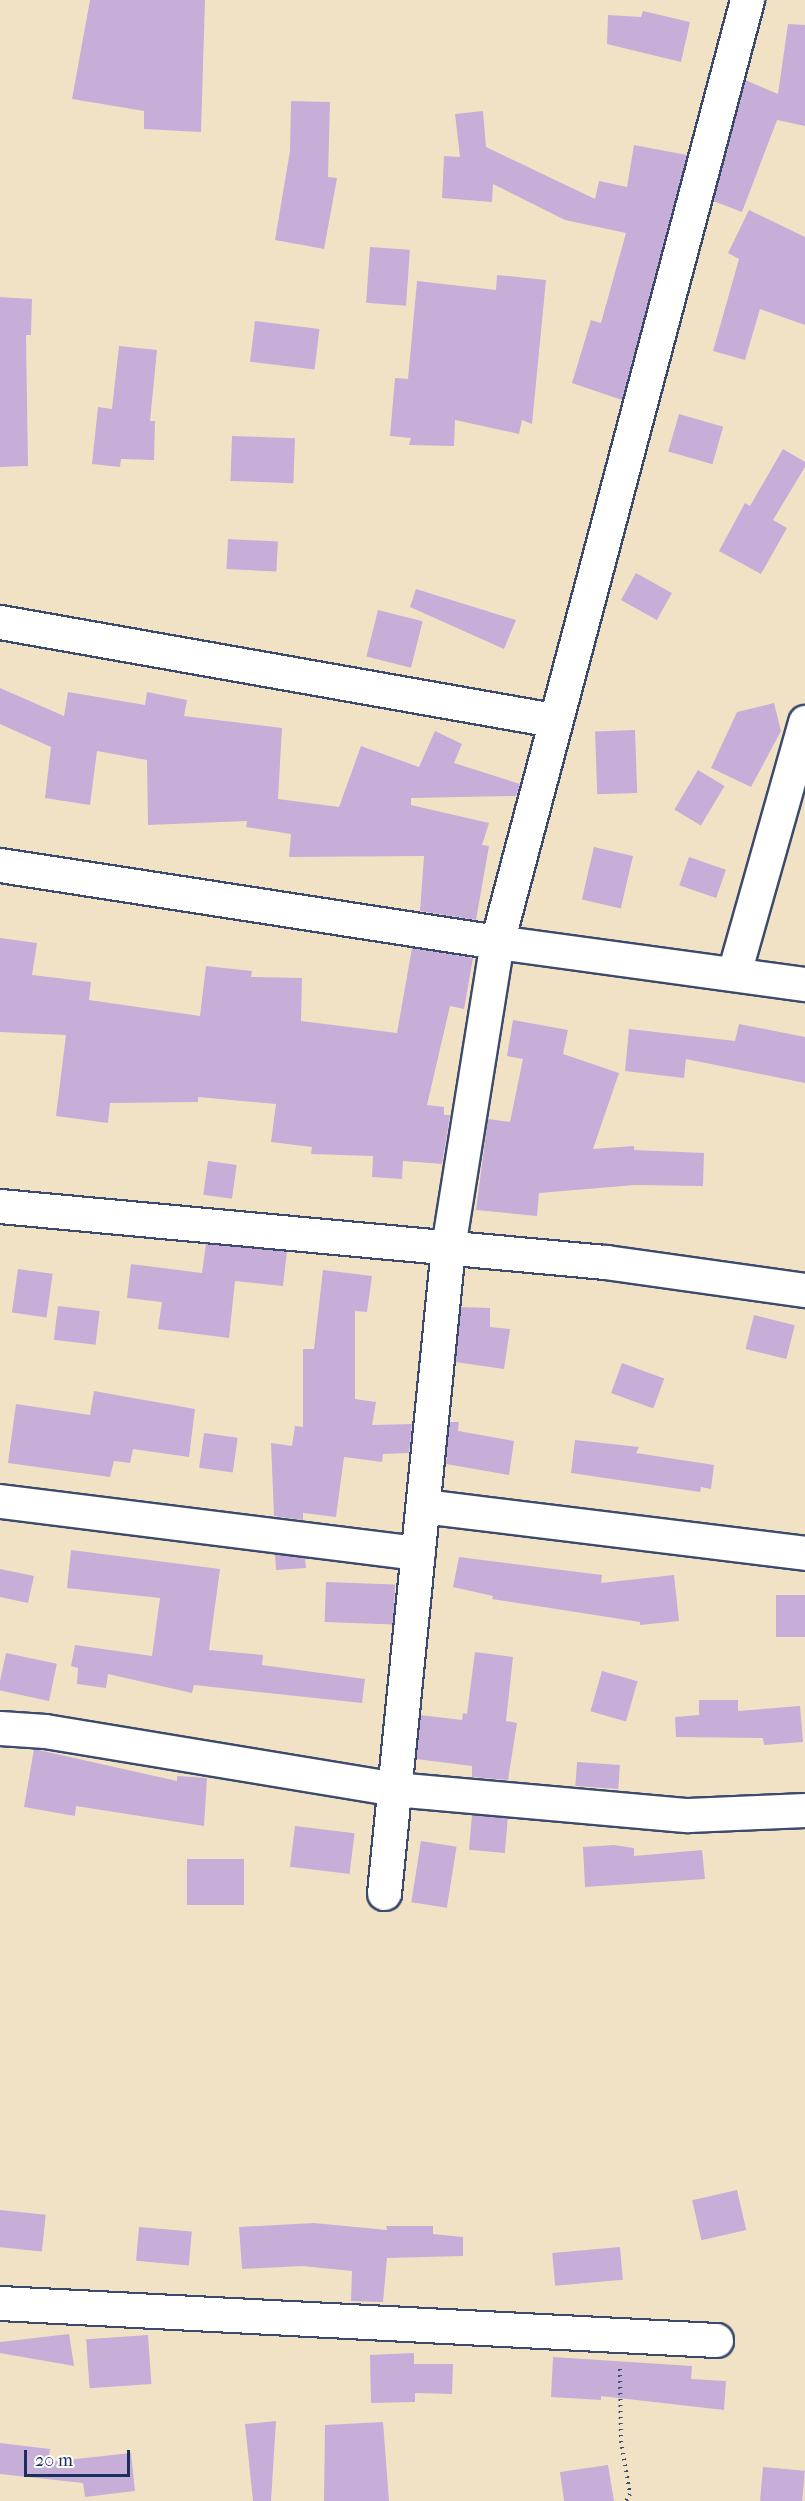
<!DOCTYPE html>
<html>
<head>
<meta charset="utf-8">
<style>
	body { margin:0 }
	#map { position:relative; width:805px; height:2501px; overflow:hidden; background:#f2e2c5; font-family:"IM FELL French Canon",serif }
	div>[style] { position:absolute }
	.building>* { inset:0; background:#c6aed9; transform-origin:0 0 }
	.path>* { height:4px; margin-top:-2px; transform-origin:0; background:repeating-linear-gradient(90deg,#3b4a6d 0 1.5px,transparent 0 6px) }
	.roads { filter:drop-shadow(2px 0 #3b4a6d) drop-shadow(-2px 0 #3b4a6d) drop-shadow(0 2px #3b4a6d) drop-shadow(0 -2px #3b4a6d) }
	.minor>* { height:33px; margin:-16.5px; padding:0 16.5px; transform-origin:16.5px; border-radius:16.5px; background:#fff }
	span { translate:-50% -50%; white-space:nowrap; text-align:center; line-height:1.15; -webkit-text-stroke:4.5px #fff; paint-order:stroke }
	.scale { position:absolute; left:24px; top:2450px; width:106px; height:27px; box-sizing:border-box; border:3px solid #1b2f5e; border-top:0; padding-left:8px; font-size:18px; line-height:21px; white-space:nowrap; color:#1b2f5e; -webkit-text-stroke:4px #fff; paint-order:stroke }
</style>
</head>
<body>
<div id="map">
	<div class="building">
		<div style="clip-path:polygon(90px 0,205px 0,201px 132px,144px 129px,144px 111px,72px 99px)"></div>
		<div style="clip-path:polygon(643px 11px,690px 22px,681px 62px,607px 44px,608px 15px,641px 17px)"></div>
		<div style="clip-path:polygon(788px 24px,805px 25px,805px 126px,777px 120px,742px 212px,713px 201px,745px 80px,778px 94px)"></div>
		<div style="clip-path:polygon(291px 101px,330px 102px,328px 177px,337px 178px,324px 249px,275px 240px,290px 151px)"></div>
		<div style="clip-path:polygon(483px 111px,486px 147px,595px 199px,599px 181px,627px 187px,634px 145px,687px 155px,622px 400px,572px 383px,591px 320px,601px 323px,626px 233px,565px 220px,493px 184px,492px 202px,442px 198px,444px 156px,460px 157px,455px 114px)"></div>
		<div style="clip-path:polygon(749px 210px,805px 237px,805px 325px,760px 309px,745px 360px,713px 351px,739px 259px,728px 253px)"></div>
		<div style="left:370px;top:247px;width:40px;height:56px;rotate:4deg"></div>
		<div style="clip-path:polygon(497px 275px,546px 280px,532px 424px,522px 420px,519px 434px,455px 420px,454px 446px,409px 445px,411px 438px,390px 436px,395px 378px,408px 379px,417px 281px,496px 290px)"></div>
		<div style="clip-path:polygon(0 297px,32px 299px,31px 335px,26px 335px,28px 466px,0 467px)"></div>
		<div style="left:255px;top:321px;width:65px;height:41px;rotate:7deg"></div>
		<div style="clip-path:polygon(119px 346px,157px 350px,150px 421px,155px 421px,154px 460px,121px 459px,120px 467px,92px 464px,98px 407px,112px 409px)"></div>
		<div style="left:679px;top:414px;width:46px;height:39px;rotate:16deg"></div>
		<div style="left:232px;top:436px;width:63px;height:45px;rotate:2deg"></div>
		<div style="clip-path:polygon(783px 449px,805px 462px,805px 467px,773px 520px,787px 528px,761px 574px,719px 551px,745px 503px,750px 506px)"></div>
		<div style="left:228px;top:539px;width:50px;height:30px;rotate:3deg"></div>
		<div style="left:636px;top:573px;width:41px;height:31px;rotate:29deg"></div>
		<div style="clip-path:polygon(416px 589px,516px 620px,504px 649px,410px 607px)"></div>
		<div style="left:378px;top:610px;width:46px;height:48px;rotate:14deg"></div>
		<div style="clip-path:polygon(0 688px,64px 716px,68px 692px,145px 705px,147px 692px,187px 700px,184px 716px,282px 728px,278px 799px,339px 807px,361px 746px,419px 767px,435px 731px,462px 744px,454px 763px,520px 784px,516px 796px,411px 798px,411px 805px,489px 823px,482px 845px,489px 846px,476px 920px,420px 911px,424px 856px,289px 857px,291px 834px,246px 827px,247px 821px,148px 825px,147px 760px,97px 751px,90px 805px,45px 798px,51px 747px,0 724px)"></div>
		<div style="clip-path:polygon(774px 703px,781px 731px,751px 787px,711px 768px,737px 712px)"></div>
		<div style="left:635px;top:730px;width:63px;height:40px;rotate:88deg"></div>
		<div style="left:698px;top:770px;width:31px;height:46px;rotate:31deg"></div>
		<div style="left:594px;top:847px;width:40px;height:54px;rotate:13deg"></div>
		<div style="left:689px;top:857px;width:39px;height:30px;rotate:19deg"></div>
		<div style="clip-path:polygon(0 938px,37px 943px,32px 975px,91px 982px,89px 1000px,200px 1016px,206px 966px,252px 971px,251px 977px,302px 978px,301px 1021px,397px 1033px,412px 948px,473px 958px,464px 1009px,450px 1006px,427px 1105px,444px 1107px,444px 1115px,450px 1115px,442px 1164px,403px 1161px,402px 1179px,372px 1177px,373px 1156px,311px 1154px,312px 1147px,271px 1142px,276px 1104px,198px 1097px,198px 1102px,110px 1103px,108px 1123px,56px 1116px,66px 1035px,0 1032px)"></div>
		<div style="clip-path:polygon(513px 1020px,568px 1030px,563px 1054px,619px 1073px,593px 1149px,634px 1146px,634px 1150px,704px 1153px,703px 1186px,635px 1185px,539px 1193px,537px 1216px,476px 1210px,488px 1119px,510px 1122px,523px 1059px,507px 1056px)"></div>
		<div style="clip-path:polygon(739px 1024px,805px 1037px,805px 1083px,686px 1059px,684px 1078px,625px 1071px,629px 1029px,735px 1041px)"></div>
		<div style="left:208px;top:1161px;width:29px;height:34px;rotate:8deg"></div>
		<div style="clip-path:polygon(206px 1244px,287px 1251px,283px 1286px,235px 1281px,229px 1338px,158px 1329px,162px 1302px,127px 1298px,131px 1264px,202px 1273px)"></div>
		<div style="left:18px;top:1269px;width:35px;height:44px;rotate:8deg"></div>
		<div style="clip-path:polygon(323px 1270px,372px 1276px,367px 1312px,355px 1311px,355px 1399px,376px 1402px,372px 1425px,412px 1424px,409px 1453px,383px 1454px,382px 1462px,344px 1457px,336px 1517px,303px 1513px,303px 1520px,274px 1516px,271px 1443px,292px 1446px,295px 1426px,303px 1427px,303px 1349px,314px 1349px)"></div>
		<div style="left:58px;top:1306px;width:42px;height:34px;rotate:7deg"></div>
		<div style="clip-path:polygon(461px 1307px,490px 1308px,490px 1327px,510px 1329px,504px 1369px,455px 1362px)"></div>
		<div style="left:754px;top:1315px;width:42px;height:35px;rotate:14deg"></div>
		<div style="left:622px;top:1363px;width:45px;height:32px;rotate:20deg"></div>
		<div style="clip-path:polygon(94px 1391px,195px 1409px,189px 1457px,133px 1449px,130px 1463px,114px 1461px,110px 1477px,8px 1463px,16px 1404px,90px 1415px)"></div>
		<div style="clip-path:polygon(449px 1422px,459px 1422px,458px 1431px,514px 1441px,509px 1475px,446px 1464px)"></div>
		<div style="left:204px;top:1433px;width:34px;height:35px;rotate:8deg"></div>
		<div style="clip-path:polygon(575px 1440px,639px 1447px,636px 1453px,714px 1465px,711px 1489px,701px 1487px,700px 1492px,571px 1473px)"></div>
		<div style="clip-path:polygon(71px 1550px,220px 1569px,209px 1650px,263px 1655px,262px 1665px,365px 1679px,362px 1703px,194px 1685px,192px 1693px,108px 1674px,106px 1688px,77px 1684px,78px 1668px,71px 1666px,75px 1645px,152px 1656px,160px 1598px,67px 1588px)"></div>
		<div style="clip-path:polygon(275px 1554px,305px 1558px,306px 1568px,276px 1570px)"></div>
		<div style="clip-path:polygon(459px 1557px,602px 1575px,601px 1583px,674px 1575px,679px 1621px,640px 1625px,640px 1622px,492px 1599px,493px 1596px,453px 1587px)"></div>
		<div style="clip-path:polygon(0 1569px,34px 1576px,28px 1603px,0 1597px)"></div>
		<div style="left:326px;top:1582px;width:69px;height:40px;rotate:2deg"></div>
		<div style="left:776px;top:1595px;width:29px;height:42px"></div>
		<div style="clip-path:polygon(475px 1652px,513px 1657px,506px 1721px,517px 1723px,508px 1780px,472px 1777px,472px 1766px,416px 1759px,420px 1715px,462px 1720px,463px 1713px,467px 1714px)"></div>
		<div style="left:6px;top:1653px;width:52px;height:38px;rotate:12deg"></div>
		<div style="left:602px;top:1671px;width:37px;height:42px;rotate:16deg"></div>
		<div style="clip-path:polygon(699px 1700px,738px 1700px,738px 1711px,800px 1706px,803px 1742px,764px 1745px,763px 1738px,676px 1737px,675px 1717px,699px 1715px)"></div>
		<div style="clip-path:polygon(34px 1749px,177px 1781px,177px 1776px,207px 1778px,204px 1826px,76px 1806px,75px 1816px,24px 1807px)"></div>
		<div style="left:577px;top:1762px;width:43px;height:24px;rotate:4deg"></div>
		<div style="left:472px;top:1815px;width:36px;height:35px;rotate:5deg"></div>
		<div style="left:295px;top:1826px;width:60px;height:41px;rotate:7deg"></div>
		<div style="left:421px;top:1841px;width:36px;height:62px;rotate:9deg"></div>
		<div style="clip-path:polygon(614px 1845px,634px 1848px,634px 1856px,702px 1850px,705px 1879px,585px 1887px,583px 1847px)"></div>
		<div style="left:187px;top:1859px;width:57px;height:46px"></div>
		<div style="left:737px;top:2190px;width:41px;height:46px;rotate:77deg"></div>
		<div style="left:0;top:2210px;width:46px;height:37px;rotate:6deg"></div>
		<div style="clip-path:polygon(314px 2223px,387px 2230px,386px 2226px,433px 2226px,433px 2234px,463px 2237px,463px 2256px,387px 2258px,383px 2302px,351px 2301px,352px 2271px,302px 2266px,242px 2269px,239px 2227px)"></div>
		<div style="left:139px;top:2227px;width:53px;height:34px;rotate:5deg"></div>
		<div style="left:620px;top:2247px;width:33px;height:68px;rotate:85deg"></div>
		<div style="clip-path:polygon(69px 2334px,74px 2366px,0 2353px,0 2342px)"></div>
		<div style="left:148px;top:2335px;width:49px;height:62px;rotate:86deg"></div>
		<div style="clip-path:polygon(414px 2353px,414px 2364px,453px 2364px,452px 2394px,415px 2393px,415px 2402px,371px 2403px,370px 2355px)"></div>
		<div style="clip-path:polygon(553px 2357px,692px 2366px,691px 2379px,726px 2381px,724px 2410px,601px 2396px,601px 2400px,551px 2397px)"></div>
		<div style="clip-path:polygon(276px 2421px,271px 2501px,253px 2501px,245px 2424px)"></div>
		<div style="clip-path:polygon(383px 2422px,389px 2501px,324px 2501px,325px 2425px)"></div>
		<div style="clip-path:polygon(0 2443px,50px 2449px,48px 2462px,131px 2453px,135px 2491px,85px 2497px,83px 2483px,0 2474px)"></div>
		<div style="clip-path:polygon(608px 2465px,614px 2501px,564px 2501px,560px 2472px)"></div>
		<div style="left:763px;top:2467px;width:42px;height:34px;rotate:5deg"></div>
	</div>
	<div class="path">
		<div style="left:620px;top:2369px;width:72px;rotate:89.2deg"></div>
		<div style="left:621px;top:2441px;width:54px;rotate:80.4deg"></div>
		<div style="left:630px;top:2494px;width:8px;rotate:120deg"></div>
	</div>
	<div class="roads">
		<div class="minor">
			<div style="left:0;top:622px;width:562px;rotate:10.05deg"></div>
			<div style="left:0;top:865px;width:503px;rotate:8.81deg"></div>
			<div style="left:497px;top:942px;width:311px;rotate:7.8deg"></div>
			<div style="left:734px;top:973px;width:261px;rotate:-74.2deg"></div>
			<div style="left:0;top:1206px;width:608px;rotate:5.29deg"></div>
			<div style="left:605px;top:1262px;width:202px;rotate:8deg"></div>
			<div style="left:0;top:1501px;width:421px;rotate:7.1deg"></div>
			<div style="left:423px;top:1506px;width:385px;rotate:7deg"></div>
			<div style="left:0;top:1728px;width:45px;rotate:3.8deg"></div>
			<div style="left:45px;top:1731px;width:354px;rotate:9.4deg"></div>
			<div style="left:394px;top:1789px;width:295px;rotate:5.1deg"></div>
			<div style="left:688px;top:1815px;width:117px;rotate:-2.4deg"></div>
			<div style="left:384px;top:1893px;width:649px;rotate:-84.34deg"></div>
			<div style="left:448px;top:1247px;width:309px;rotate:-80.9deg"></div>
			<div style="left:497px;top:942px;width:975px;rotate:-75.14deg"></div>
			<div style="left:0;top:2303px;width:717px;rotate:2.96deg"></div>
		</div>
	</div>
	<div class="scale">20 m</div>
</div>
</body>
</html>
